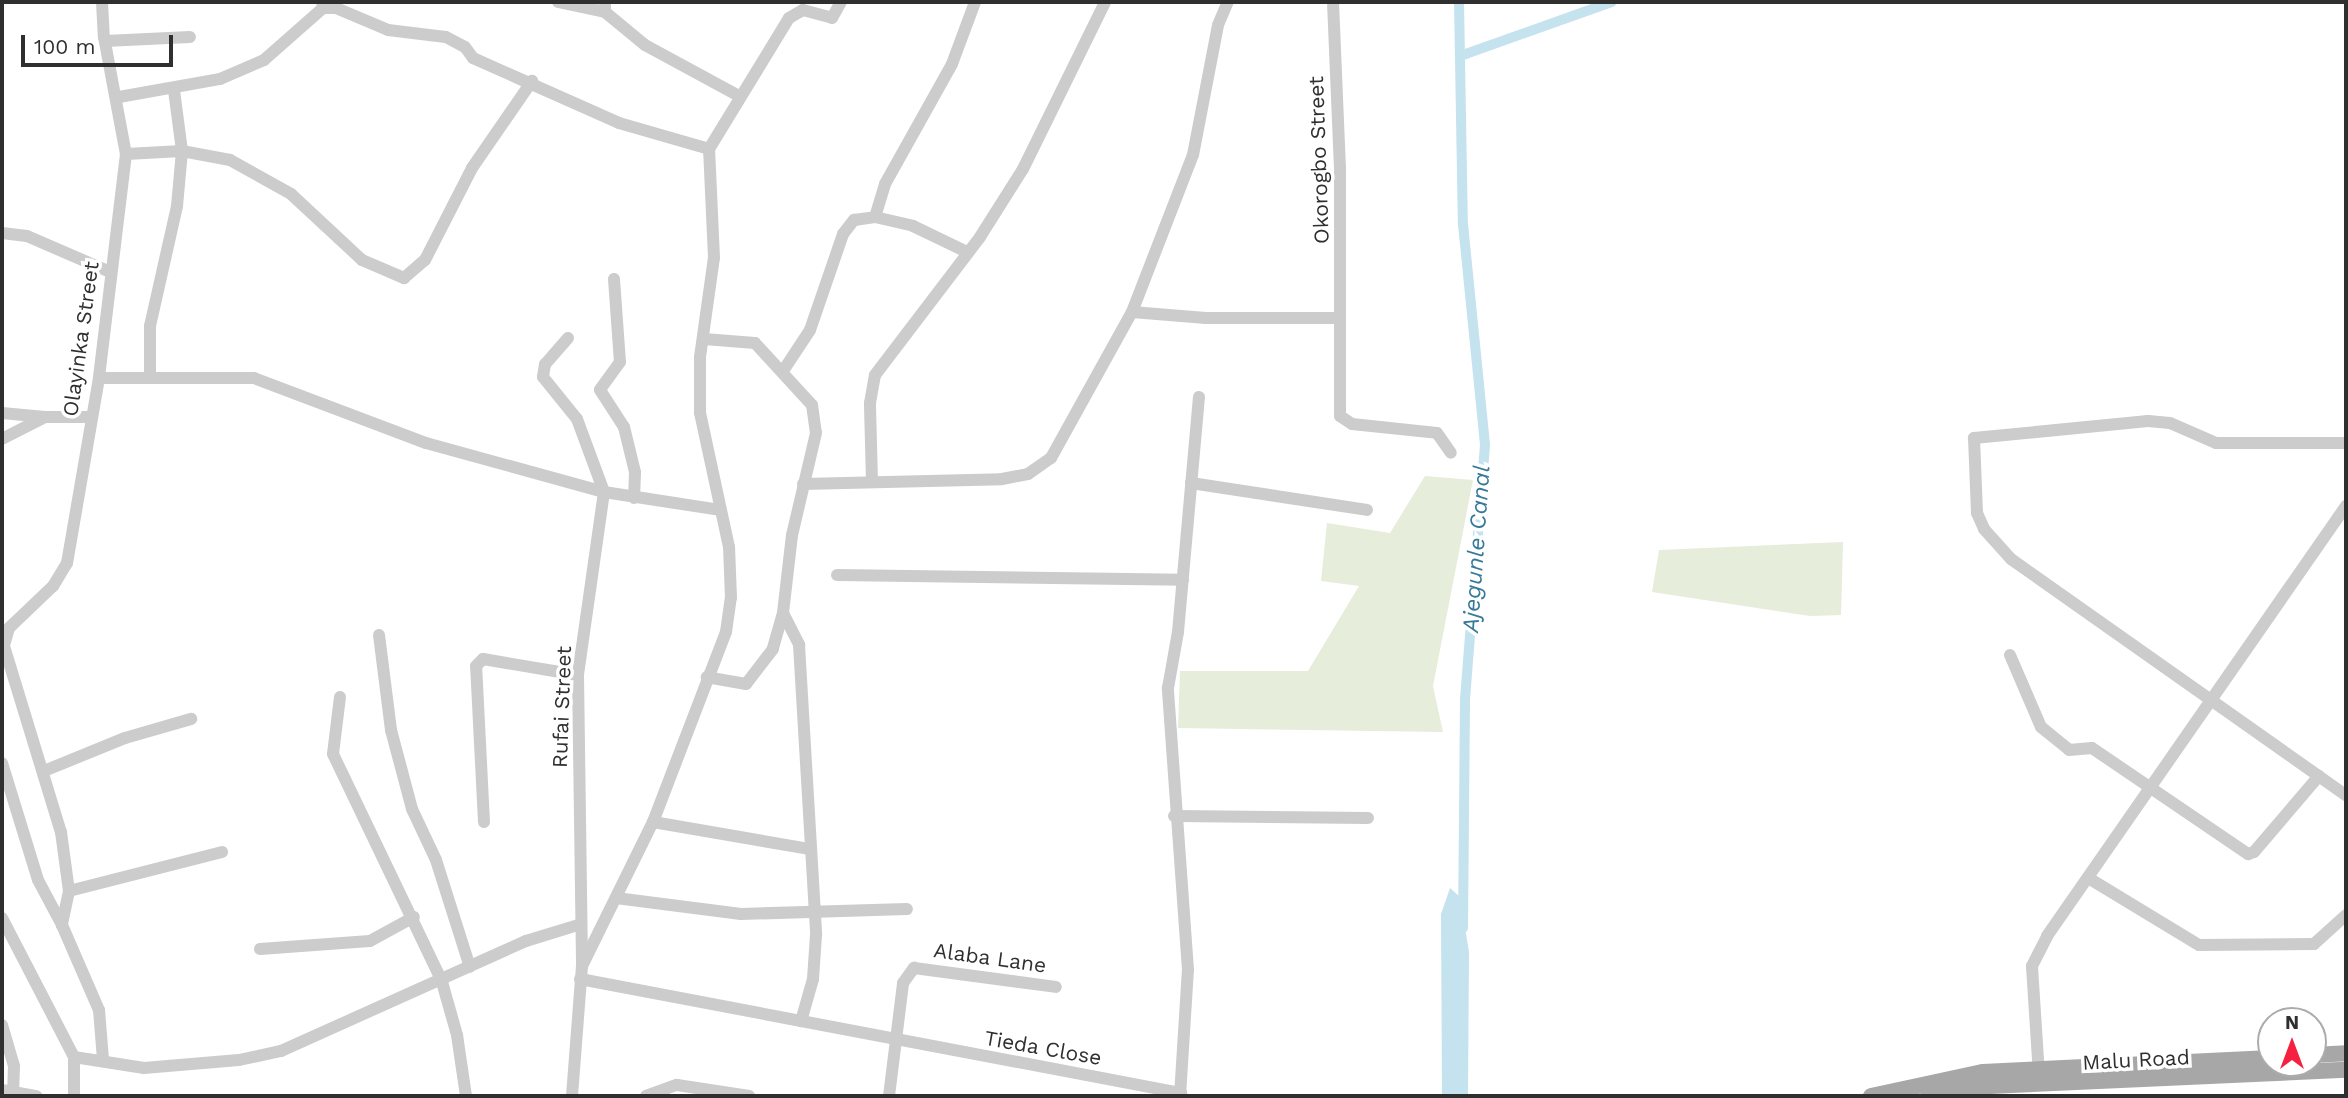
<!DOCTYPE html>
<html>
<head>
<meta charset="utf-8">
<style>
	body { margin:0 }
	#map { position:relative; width:2348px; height:1098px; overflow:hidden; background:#fff; font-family:"Work Sans",sans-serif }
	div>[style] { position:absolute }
	.green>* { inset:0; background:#e6eddb }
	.water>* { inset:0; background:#c5e2ef }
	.canal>* { height:10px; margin:-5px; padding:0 5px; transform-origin:5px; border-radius:5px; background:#c5e2ef }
	.minor>* { height:12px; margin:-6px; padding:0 6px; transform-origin:6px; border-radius:6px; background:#ccc }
	.major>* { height:16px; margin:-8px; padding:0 8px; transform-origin:8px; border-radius:8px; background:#a7a7a7 }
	span { translate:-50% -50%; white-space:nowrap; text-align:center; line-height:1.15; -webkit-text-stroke:7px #fff; paint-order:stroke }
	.street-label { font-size:21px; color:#2f2f2f }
	.water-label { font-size:23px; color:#357a99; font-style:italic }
	.frame { position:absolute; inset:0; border:4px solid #2f2f2f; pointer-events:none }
	.north { position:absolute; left:2257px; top:1007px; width:70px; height:70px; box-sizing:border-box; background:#fff; border:2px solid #acacac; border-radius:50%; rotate:0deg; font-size:19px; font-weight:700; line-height:28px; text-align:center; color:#2f2f2f }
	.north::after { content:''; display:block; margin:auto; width:24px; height:32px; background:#f62141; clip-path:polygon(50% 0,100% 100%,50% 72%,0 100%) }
	.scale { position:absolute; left:21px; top:35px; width:152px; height:32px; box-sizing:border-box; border:4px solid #2f2f2f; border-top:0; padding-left:9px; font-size:21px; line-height:24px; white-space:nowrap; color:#2f2f2f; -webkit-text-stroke:5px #fff; paint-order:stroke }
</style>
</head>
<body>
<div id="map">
	<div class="green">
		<div style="clip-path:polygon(1425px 476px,1473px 480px,1433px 686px,1443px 732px,1178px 728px,1180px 671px,1308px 671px,1359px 586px,1321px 581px,1327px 523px,1390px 533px)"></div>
		<div style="clip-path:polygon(1843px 542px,1841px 615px,1810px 616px,1652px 592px,1659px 550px)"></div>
	</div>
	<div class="water">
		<div style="clip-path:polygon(1450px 888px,1460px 897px,1469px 952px,1468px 1096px,1442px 1096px,1441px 914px)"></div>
	</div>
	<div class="canal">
		<div style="left:1459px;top:2px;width:222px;rotate:89deg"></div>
		<div style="left:1463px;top:224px;width:222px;rotate:84.3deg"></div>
		<div style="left:1485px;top:445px;width:256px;rotate:94.5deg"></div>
		<div style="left:1465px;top:700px;width:228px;rotate:90.5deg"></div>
		<div style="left:1460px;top:56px;width:161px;rotate:-19.6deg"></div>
	</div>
	<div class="minor">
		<div style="left:102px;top:2px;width:35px;rotate:87deg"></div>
		<div style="left:104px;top:37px;width:119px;rotate:79.4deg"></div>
		<div style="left:126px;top:154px;width:226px;rotate:96.9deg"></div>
		<div style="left:99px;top:378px;width:188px;rotate:99.8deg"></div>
		<div style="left:67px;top:563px;width:27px;rotate:121deg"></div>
		<div style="left:53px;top:586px;width:61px;rotate:136.3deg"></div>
		<div style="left:9px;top:628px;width:19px;rotate:106deg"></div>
		<div style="left:4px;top:646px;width:195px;rotate:73deg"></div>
		<div style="left:61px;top:832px;width:60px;rotate:82.3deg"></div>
		<div style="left:69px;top:891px;width:35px;rotate:102deg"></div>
		<div style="left:62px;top:925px;width:93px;rotate:66.5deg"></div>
		<div style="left:99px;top:1010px;width:50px;rotate:85.4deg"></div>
		<div style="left:558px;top:2px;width:48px;rotate:12deg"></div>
		<div style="left:605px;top:2px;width:10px;rotate:90deg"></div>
		<div style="left:605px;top:12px;width:52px;rotate:39.5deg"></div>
		<div style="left:645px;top:45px;width:107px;rotate:28.5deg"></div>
		<div style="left:1333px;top:2px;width:166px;rotate:87.6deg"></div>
		<div style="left:1340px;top:168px;width:248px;rotate:90deg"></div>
		<div style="left:1340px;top:416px;width:14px;rotate:34deg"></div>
		<div style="left:1352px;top:424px;width:85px;rotate:6deg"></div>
		<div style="left:1437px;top:433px;width:24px;rotate:55deg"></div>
		<div style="left:323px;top:8px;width:13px"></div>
		<div style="left:336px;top:8px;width:56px;rotate:22.9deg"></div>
		<div style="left:388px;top:30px;width:58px;rotate:6.9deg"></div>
		<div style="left:446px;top:37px;width:21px;rotate:28deg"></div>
		<div style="left:465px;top:47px;width:14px;rotate:54deg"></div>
		<div style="left:473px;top:58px;width:160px;rotate:24deg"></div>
		<div style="left:619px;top:123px;width:94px;rotate:16.1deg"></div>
		<div style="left:105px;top:41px;width:85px;rotate:-2.7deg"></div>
		<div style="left:119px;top:97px;width:103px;rotate:-10.1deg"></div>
		<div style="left:220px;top:79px;width:48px;rotate:-23.4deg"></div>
		<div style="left:264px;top:60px;width:79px;rotate:-41.4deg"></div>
		<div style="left:323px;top:8px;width:6px;rotate:-99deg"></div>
		<div style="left:126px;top:154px;width:56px;rotate:-3.1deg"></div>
		<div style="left:182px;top:151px;width:49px;rotate:10.6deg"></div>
		<div style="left:230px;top:160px;width:70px;rotate:29.1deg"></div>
		<div style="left:291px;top:194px;width:97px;rotate:42.9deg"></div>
		<div style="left:362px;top:260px;width:46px;rotate:23.2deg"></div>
		<div style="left:404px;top:278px;width:28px;rotate:-41deg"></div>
		<div style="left:425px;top:260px;width:103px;rotate:-62.9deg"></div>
		<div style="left:472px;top:168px;width:106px;rotate:-55.4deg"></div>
		<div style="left:875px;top:217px;width:34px;rotate:-73deg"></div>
		<div style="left:885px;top:184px;width:137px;rotate:-60.8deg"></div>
		<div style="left:952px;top:64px;width:66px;rotate:-69.6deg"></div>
		<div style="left:2px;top:233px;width:25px;rotate:7deg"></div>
		<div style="left:27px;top:236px;width:90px;rotate:23.4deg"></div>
		<div style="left:614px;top:279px;width:83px;rotate:85.9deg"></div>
		<div style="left:620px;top:362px;width:34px;rotate:126deg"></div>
		<div style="left:600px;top:390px;width:44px;rotate:57deg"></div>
		<div style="left:624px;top:427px;width:46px;rotate:76.3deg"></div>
		<div style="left:635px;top:472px;width:26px;rotate:92deg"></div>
		<div style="left:1132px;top:312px;width:74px;rotate:4.6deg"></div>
		<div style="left:1206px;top:318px;width:133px"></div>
		<div style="left:568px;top:338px;width:35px;rotate:131deg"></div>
		<div style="left:545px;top:364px;width:13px;rotate:99deg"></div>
		<div style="left:543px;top:377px;width:54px;rotate:51deg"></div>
		<div style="left:577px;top:419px;width:78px;rotate:69.7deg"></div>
		<div style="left:604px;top:492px;width:185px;rotate:98.1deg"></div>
		<div style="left:578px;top:675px;width:291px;rotate:89.2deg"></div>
		<div style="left:582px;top:966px;width:130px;rotate:94.4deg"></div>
		<div style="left:704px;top:339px;width:51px;rotate:4.5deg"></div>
		<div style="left:755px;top:343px;width:84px;rotate:47.4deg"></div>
		<div style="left:812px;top:405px;width:28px;rotate:82deg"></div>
		<div style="left:816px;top:433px;width:105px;rotate:103.2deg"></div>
		<div style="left:792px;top:535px;width:79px;rotate:96.6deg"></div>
		<div style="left:783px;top:613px;width:37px;rotate:106deg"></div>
		<div style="left:773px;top:649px;width:44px;rotate:127.6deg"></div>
		<div style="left:746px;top:684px;width:40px;rotate:-170deg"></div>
		<div style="left:783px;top:371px;width:49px;rotate:-56.6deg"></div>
		<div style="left:810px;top:330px;width:102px;rotate:-71deg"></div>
		<div style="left:843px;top:234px;width:18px;rotate:-52deg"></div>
		<div style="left:854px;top:220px;width:21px;rotate:-8deg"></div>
		<div style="left:875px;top:217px;width:39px;rotate:13deg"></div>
		<div style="left:913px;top:226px;width:58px;rotate:25.7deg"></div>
		<div style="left:150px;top:375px;width:49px;rotate:-90deg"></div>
		<div style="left:150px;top:326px;width:123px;rotate:-77.3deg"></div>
		<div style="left:177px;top:206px;width:55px;rotate:-84.8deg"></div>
		<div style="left:182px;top:151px;width:62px;rotate:-97.5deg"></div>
		<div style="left:99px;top:378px;width:155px"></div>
		<div style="left:254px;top:378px;width:184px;rotate:20.7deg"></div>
		<div style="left:426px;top:443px;width:185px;rotate:15.4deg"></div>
		<div style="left:604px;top:492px;width:117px;rotate:8.8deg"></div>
		<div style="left:2px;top:413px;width:43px;rotate:5.3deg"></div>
		<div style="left:2px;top:439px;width:48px;rotate:-27.1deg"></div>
		<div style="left:45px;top:417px;width:44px"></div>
		<div style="left:2346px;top:443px;width:130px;rotate:180deg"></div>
		<div style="left:2216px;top:443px;width:50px;rotate:-156.5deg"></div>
		<div style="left:2170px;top:423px;width:22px;rotate:-175deg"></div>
		<div style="left:2148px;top:421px;width:175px;rotate:174.4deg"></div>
		<div style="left:1974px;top:438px;width:75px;rotate:87.7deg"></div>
		<div style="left:1977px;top:513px;width:17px;rotate:66deg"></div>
		<div style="left:1984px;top:529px;width:40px;rotate:48deg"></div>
		<div style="left:2011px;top:559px;width:410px;rotate:35.2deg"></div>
		<div style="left:872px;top:482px;width:79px;rotate:-91.5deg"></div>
		<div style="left:870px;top:403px;width:28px;rotate:-80deg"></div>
		<div style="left:875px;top:375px;width:173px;rotate:-52.7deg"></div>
		<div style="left:980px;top:237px;width:80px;rotate:-57.7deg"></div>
		<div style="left:1023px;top:169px;width:186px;rotate:-63.8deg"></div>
		<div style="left:1191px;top:483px;width:178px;rotate:8.7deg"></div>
		<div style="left:803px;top:484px;width:199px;rotate:-1.4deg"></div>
		<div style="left:1002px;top:479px;width:26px;rotate:-11deg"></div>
		<div style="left:1028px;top:474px;width:28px;rotate:-35deg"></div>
		<div style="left:1051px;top:458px;width:167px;rotate:-61deg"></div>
		<div style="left:1132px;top:312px;width:168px;rotate:-68.8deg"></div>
		<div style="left:1193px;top:155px;width:132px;rotate:-79.1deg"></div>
		<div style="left:1218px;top:25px;width:25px;rotate:-67deg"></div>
		<div style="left:837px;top:575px;width:346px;rotate:0.8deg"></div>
		<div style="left:783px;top:613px;width:36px;rotate:63deg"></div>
		<div style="left:799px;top:645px;width:290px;rotate:86.6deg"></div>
		<div style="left:816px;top:935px;width:44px;rotate:93.9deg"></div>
		<div style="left:813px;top:979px;width:44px;rotate:105.9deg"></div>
		<div style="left:379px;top:635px;width:96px;rotate:82.8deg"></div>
		<div style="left:391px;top:730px;width:82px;rotate:75.1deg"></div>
		<div style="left:412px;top:809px;width:56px;rotate:64.8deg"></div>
		<div style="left:436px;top:860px;width:112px;rotate:72.4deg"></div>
		<div style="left:2010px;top:655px;width:78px;rotate:66.7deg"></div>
		<div style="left:2041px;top:727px;width:36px;rotate:39deg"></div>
		<div style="left:2069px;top:750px;width:23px;rotate:-5deg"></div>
		<div style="left:2092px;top:748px;width:189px;rotate:34.2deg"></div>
		<div style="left:2248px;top:854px;width:6px;rotate:-18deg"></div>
		<div style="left:2254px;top:852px;width:100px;rotate:-49.5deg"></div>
		<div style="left:340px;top:697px;width:57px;rotate:97deg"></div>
		<div style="left:333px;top:754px;width:253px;rotate:64.4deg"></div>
		<div style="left:442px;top:982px;width:55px;rotate:74.2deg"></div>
		<div style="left:457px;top:1035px;width:62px;rotate:81.6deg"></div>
		<div style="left:2px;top:763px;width:122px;rotate:72.9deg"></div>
		<div style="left:38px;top:880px;width:51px;rotate:61.9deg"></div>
		<div style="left:44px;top:771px;width:87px;rotate:-22.2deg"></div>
		<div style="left:125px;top:738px;width:69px;rotate:-16.1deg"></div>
		<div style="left:1174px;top:816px;width:194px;rotate:0.6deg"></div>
		<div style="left:484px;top:822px;width:156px;rotate:-92.9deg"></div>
		<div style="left:476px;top:666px;width:10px;rotate:-45deg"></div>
		<div style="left:483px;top:659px;width:96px;rotate:9.6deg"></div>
		<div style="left:653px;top:822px;width:158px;rotate:9.8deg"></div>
		<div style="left:2090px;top:879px;width:127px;rotate:31.2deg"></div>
		<div style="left:2199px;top:945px;width:115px;rotate:-0.5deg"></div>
		<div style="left:2314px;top:944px;width:43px;rotate:-42.2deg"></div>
		<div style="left:69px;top:891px;width:158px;rotate:-14.3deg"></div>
		<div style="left:616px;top:898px;width:126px;rotate:7.3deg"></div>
		<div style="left:741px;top:914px;width:166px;rotate:-1.7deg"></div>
		<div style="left:2px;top:918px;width:157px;rotate:62.6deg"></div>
		<div style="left:74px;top:1057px;width:39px;rotate:90deg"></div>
		<div style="left:260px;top:949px;width:110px;rotate:-4.2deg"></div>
		<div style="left:370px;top:941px;width:50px;rotate:-28.6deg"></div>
		<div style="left:582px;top:966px;width:161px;rotate:-63.8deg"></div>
		<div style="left:653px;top:822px;width:204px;rotate:-69deg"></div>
		<div style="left:726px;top:632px;width:34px;rotate:-82deg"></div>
		<div style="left:731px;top:598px;width:51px;rotate:-92.2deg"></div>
		<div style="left:729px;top:547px;width:137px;rotate:-102.2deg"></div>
		<div style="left:700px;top:413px;width:56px;rotate:-90deg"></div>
		<div style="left:700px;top:357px;width:100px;rotate:-82deg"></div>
		<div style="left:714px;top:258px;width:109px;rotate:-92.6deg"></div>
		<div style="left:709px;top:149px;width:153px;rotate:-58.6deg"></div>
		<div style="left:789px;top:18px;width:16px;rotate:-30deg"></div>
		<div style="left:803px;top:10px;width:30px;rotate:15deg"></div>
		<div style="left:832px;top:18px;width:18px;rotate:-61deg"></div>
		<div style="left:580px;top:979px;width:612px;rotate:10.74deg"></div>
		<div style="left:2px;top:1025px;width:43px;rotate:73.7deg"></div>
		<div style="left:14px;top:1066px;width:26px;rotate:92deg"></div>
		<div style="left:74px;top:1057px;width:71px;rotate:8.9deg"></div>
		<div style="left:144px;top:1068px;width:95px;rotate:-4.8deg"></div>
		<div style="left:239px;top:1060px;width:43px;rotate:-12.1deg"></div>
		<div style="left:281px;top:1051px;width:269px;rotate:-24.2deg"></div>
		<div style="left:526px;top:941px;width:54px;rotate:-17.1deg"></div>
		<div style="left:2039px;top:1075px;width:109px;rotate:-93.7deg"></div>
		<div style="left:2032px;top:966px;width:34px;rotate:-63deg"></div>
		<div style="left:2047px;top:936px;width:524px;rotate:-55.19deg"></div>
		<div style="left:2px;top:1090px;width:35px;rotate:10deg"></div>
		<div style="left:646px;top:1096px;width:33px;rotate:-20deg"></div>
		<div style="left:677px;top:1085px;width:73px;rotate:8.7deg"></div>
		<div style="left:889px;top:1096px;width:114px;rotate:-82.9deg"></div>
		<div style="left:903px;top:983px;width:19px;rotate:-54deg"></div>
		<div style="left:914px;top:968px;width:143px;rotate:7.6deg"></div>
		<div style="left:1180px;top:1096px;width:126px;rotate:-86.4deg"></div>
		<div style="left:1188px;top:970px;width:283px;rotate:-94.1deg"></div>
		<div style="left:1168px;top:688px;width:57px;rotate:-79.9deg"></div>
		<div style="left:1178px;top:632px;width:236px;rotate:-84.9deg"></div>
	</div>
	<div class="major">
		<div style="left:2313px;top:1055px;width:33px;rotate:-3deg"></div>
		<div style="left:1871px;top:1096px;width:115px;rotate:-12.1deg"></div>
		<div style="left:1983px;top:1072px;width:288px;rotate:-2.8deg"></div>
		<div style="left:1928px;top:1096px;width:63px;rotate:-9.2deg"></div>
		<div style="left:1990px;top:1086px;width:356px;rotate:-2.6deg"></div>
	</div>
	<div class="street-label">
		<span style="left:1319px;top:160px;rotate:-92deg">Okorogbo Street</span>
		<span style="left:81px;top:339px;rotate:-82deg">Olayinka Street</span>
		<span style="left:562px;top:707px;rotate:-88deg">Rufai Street</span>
		<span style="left:990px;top:958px;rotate:8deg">Alaba Lane</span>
		<span style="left:1043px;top:1048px;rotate:10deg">Tieda Close</span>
		<span style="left:2136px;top:1060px;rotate:-3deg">Malu Road</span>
	</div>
	<div class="water-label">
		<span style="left:1477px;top:549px;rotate:-86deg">Ajegunle Canal</span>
	</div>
	<div class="frame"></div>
	<div class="north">N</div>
	<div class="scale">100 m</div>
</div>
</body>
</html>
